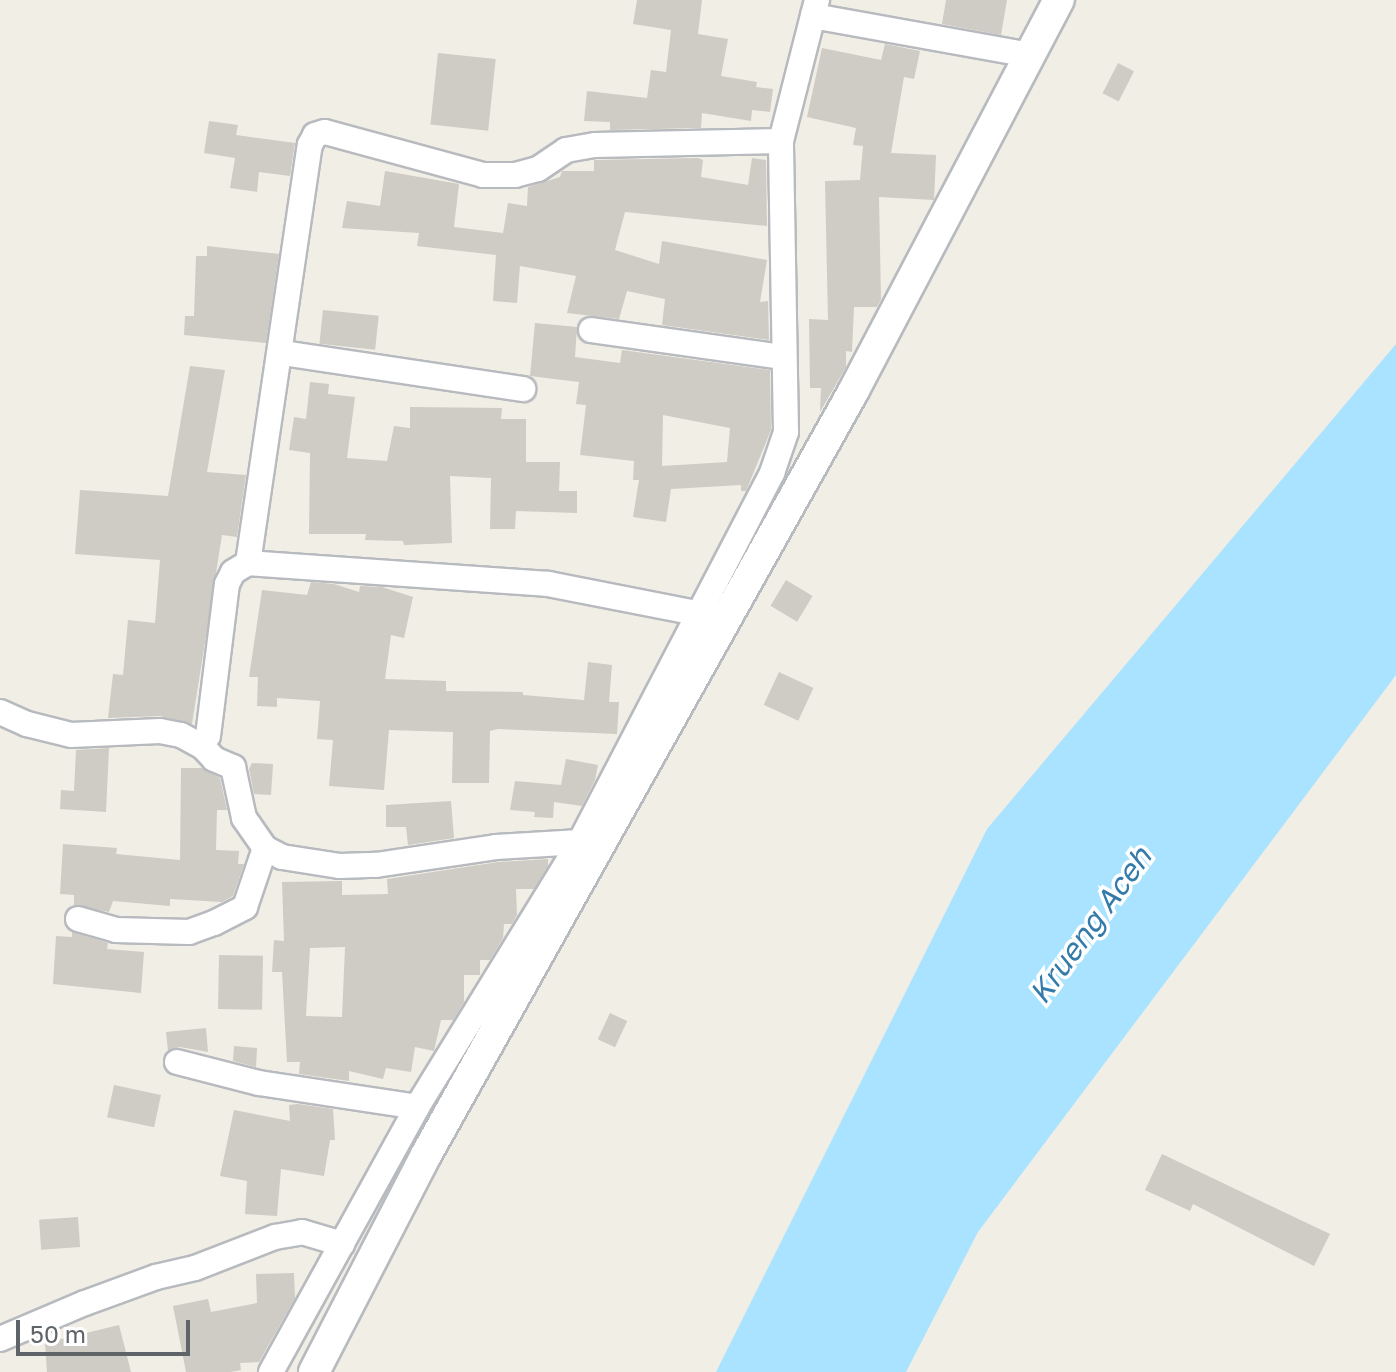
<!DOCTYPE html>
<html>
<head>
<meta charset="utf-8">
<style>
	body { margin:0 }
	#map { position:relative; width:1396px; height:1372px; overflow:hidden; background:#f1eee6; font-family:"Golos Text",sans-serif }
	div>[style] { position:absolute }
	.water>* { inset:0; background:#a9e3ff }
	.building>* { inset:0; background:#cfcbc5; transform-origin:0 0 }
	.roads { filter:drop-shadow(2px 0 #b7babe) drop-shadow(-2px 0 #b7babe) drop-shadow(0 2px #b7babe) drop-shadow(0 -2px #b7babe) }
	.minor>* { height:24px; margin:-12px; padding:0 12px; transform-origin:12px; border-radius:12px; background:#fff }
	.tertiary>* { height:30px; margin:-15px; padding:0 15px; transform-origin:15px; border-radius:15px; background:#fff }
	span { translate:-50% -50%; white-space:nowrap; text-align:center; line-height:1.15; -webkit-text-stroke:7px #fff; paint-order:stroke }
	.water-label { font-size:30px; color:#357baa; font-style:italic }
	.scale { position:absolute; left:16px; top:1320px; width:174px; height:36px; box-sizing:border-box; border:4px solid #5e6468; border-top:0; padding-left:10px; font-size:24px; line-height:28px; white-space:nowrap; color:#5e6468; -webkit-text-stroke:6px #fff; paint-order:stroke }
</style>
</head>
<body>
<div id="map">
	<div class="water">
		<div style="clip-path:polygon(1396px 344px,1396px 675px,978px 1232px,906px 1372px,716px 1372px,987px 829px)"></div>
	</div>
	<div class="building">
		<div style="clip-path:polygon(637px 0,702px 0,698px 34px,728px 39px,721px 76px,757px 82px,756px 87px,773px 89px,770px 112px,752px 110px,751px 121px,702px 113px,701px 128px,610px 130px,610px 122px,584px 121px,587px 91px,647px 98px,651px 70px,666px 72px,671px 30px,633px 24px)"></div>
		<div style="clip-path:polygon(946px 0,1007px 0,1001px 35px,942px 24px)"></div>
		<div style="clip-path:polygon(885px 44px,920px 51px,914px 79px,904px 77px,891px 153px,936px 155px,934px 200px,879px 197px,881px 299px,877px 307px,854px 307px,852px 352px,846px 351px,846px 367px,820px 412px,821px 388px,810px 388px,809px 319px,828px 320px,825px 181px,860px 180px,863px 146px,853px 145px,856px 128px,807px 117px,822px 48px,881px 60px)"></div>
		<div style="left:438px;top:53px;width:58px;height:72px;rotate:6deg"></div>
		<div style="left:1118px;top:63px;width:18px;height:34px;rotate:27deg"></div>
		<div style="clip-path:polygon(209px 121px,238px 125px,236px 135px,295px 143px,290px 176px,259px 172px,257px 192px,230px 188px,235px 158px,204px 153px)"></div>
		<div style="clip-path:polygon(698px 158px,703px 160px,701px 177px,748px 185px,752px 158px,766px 160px,767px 226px,625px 212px,615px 250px,659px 264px,662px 241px,767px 260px,760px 302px,768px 301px,769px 340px,662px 325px,665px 299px,627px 291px,619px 319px,567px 313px,576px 276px,520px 266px,517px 303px,493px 301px,496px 255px,417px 246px,419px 233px,342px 228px,347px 201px,380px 206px,385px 171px,459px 184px,454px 227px,503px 233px,508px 203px,527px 206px,528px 187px,560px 177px,562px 171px,594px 171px,594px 160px)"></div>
		<div style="clip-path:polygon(207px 246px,279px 254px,266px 343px,184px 335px,185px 316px,194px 316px,196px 256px,207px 256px)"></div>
		<div style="left:323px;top:310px;width:56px;height:34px;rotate:6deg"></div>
		<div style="clip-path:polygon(evenodd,535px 323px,577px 327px,575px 357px,620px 363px,622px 350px,770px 370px,771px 430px,746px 491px,741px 491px,741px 485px,671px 489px,666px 522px,633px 517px,639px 480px,633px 480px,634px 461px,580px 455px,586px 405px,576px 404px,579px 382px,530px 376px,535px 323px,663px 415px,730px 428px,727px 462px,662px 466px,663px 415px)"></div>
		<div style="clip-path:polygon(190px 366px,225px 370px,207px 472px,246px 475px,237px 537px,222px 535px,192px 724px,160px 716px,108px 718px,113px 674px,123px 675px,128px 620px,155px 623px,160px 560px,75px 554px,80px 490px,168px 496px)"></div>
		<div style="clip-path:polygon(310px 382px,329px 384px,328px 394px,355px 397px,347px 458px,387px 461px,394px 426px,410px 428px,410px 407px,502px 408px,501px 419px,526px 419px,526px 462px,560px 462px,559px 491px,577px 491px,577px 513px,516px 511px,515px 529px,490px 529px,491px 478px,450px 476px,452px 543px,404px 545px,403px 541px,365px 540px,366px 534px,309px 534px,310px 453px,289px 450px,294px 417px,306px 419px)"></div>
		<div style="left:786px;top:580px;width:31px;height:30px;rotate:31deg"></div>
		<div style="clip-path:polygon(311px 582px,334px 584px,359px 592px,360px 586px,382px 587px,413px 597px,404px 638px,391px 635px,385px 679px,446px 681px,446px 691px,523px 692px,523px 695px,584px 700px,588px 662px,612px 665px,609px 702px,619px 702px,617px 734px,498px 729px,490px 731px,489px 783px,452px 783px,453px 732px,389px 730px,384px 790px,329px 786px,333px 740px,317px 739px,320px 701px,277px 698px,277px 707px,257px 706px,258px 677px,249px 677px,262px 590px,307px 595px)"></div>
		<div style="left:779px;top:672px;width:38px;height:36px;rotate:25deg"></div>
		<div style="clip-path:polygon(109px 748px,106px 812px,60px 809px,61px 790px,74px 791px,76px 750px)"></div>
		<div style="clip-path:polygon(566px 759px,598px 765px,595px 780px,582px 806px,554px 802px,553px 818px,534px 817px,535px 812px,510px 810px,515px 781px,561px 785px)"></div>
		<div style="clip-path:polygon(252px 763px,273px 764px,271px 795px,254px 794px,249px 769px)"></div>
		<div style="clip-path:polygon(181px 768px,202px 768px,220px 778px,227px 810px,217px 810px,216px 850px,239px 851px,238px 864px,244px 864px,233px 896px,222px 902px,170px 899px,170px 906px,113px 901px,109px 912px,74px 905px,74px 895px,60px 894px,63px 844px,117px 848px,116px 854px,180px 860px)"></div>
		<div style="clip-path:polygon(451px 801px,454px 838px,408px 845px,406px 827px,386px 827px,386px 805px)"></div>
		<div style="clip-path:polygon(evenodd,548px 859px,548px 866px,534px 889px,516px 889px,517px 915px,512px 924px,504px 924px,503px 938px,490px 960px,480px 960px,480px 975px,464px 975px,464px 1002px,453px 1020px,441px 1020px,434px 1051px,415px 1047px,411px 1072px,386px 1068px,383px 1079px,349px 1071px,349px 1081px,299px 1074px,300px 1062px,287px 1062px,282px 972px,272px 972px,274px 940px,284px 941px,282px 882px,342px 881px,342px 895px,388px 894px,387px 879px,498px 862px,548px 859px,345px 947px,342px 1017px,306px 1016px,310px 948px,345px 947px)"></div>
		<div style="clip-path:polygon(72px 932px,108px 943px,107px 949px,144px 952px,141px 993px,53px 984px,56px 936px,72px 937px)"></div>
		<div style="left:219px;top:955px;width:44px;height:54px;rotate:1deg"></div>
		<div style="left:610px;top:1013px;width:19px;height:29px;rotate:25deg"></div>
		<div style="clip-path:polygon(206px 1028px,208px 1052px,180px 1047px,168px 1051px,166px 1032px)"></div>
		<div style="clip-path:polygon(234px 1046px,257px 1048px,256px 1067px,233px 1061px)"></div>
		<div style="left:114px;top:1085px;width:48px;height:33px;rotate:12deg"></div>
		<div style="clip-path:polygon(298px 1104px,333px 1109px,335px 1140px,330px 1140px,324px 1176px,281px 1169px,277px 1216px,245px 1214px,247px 1181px,220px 1176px,234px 1110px,290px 1121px,289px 1105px)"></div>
		<div style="clip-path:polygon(1162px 1154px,1330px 1234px,1314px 1266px,1193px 1204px,1190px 1211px,1145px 1190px)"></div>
		<div style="left:78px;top:1217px;width:30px;height:39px;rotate:86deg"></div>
		<div style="clip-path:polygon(294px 1273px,295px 1298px,259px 1362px,240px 1363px,241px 1370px,231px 1372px,186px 1372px,173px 1306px,208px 1299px,211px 1312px,257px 1303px,256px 1274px)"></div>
		<div style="clip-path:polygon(119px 1325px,131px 1372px,47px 1372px,45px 1343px)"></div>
	</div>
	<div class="roads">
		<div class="minor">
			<div style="left:813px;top:16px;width:219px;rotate:10.2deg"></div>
			<div style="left:591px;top:330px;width:193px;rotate:8deg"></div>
			<div style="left:282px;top:353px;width:244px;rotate:8.5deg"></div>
			<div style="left:696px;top:613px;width:151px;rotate:-168.9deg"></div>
			<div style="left:548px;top:584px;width:301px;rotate:-176deg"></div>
			<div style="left:248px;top:563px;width:423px;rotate:-81.6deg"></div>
			<div style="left:310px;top:145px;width:11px;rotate:-63deg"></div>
			<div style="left:315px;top:135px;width:10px;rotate:-17deg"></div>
			<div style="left:325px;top:132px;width:164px;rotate:15.2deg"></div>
			<div style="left:483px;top:175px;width:32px"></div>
			<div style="left:515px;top:175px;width:24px;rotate:-15deg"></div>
			<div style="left:538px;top:169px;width:34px;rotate:-34deg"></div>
			<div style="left:566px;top:150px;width:29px;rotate:-10deg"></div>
			<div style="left:595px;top:145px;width:186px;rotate:-1.2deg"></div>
			<div style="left:0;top:712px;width:30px;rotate:24deg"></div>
			<div style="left:27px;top:724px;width:45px;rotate:14deg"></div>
			<div style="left:71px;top:735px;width:89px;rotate:-2.6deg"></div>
			<div style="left:160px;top:731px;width:21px;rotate:11deg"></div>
			<div style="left:181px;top:735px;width:25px;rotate:29deg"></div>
			<div style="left:203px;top:747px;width:16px;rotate:47deg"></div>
			<div style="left:214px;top:759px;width:21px;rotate:23deg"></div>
			<div style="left:233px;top:767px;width:52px;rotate:77.8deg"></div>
			<div style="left:244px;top:818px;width:37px;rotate:55deg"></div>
			<div style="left:265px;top:848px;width:19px;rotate:28deg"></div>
			<div style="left:282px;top:857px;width:59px;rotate:8.8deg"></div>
			<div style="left:340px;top:866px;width:36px;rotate:-2deg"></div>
			<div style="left:376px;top:865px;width:121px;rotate:-8.5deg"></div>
			<div style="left:496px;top:847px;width:84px;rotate:-3.4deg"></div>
			<div style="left:208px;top:736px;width:153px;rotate:-82.9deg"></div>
			<div style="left:227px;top:584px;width:13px;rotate:-63deg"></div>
			<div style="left:233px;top:572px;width:17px;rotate:-31deg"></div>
			<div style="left:78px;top:919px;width:40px;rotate:16deg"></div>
			<div style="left:116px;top:930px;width:73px;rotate:1.6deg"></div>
			<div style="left:189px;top:932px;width:27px;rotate:-20deg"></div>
			<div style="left:214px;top:923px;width:35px;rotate:-27deg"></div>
			<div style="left:245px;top:907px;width:62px;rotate:-71.3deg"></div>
			<div style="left:177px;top:1062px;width:85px;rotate:14.4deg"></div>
			<div style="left:259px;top:1083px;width:160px;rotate:8.6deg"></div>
			<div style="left:0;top:1339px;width:92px;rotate:-23deg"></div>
			<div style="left:85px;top:1303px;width:76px;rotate:-20.1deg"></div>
			<div style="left:156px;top:1277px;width:40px;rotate:-13deg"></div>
			<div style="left:195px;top:1268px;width:86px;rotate:-21.2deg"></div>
			<div style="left:275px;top:1237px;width:27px;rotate:-10deg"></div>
			<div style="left:302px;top:1232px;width:42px;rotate:16.7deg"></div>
			<div style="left:271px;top:1372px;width:303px;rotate:-61.1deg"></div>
			<div style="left:417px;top:1107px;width:311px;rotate:-58.4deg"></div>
			<div style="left:580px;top:842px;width:416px;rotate:-62.5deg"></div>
			<div style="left:772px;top:473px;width:43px;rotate:-71.1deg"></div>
			<div style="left:786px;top:432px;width:291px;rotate:-91deg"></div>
			<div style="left:781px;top:141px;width:146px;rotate:-75.7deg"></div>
		</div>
		<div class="tertiary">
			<div style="left:314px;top:1372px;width:244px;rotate:-62.7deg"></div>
			<div style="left:426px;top:1155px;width:877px;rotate:-60.77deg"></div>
			<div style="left:854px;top:390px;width:441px;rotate:-62.3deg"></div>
		</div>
	</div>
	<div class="water-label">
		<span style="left:1090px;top:925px;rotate:-54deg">Krueng Aceh</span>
	</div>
	<div class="scale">50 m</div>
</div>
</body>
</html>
